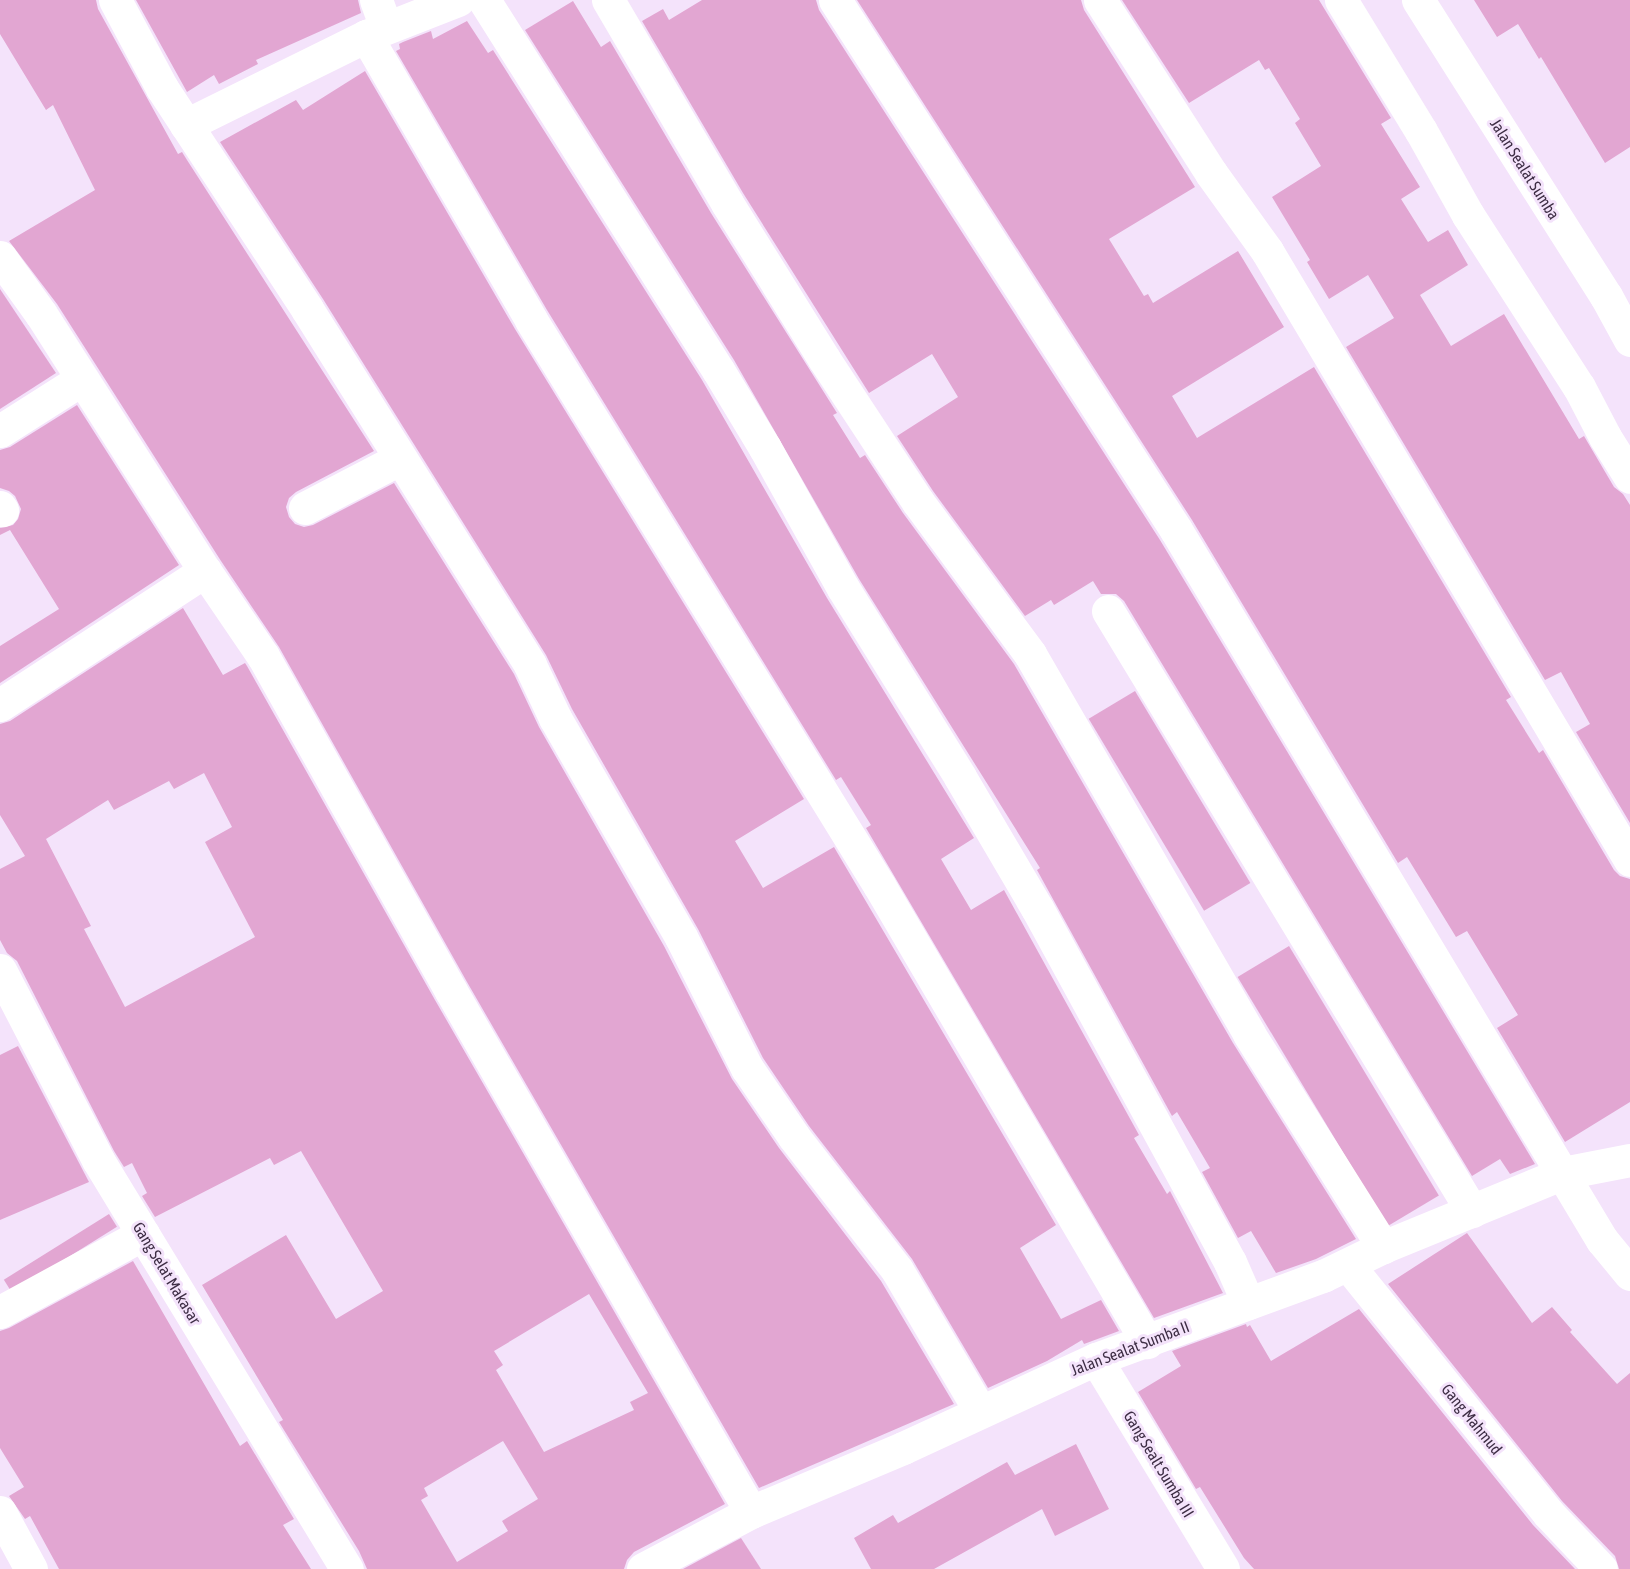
<!DOCTYPE html>
<html>
<head>
<meta charset="utf-8">
<style>
	body { margin:0 }
	#map { position:relative; width:1630px; height:1569px; overflow:hidden; background:#f4e3fb; font-family:"Asap Condensed",sans-serif }
	div>[style] { position:absolute }
	.building>* { inset:0; background:#e2a6d2; transform-origin:0 0 }
	.minor>* { height:33px; margin:-16.5px; padding:0 16.5px; transform-origin:16.5px; border-radius:16.5px; background:#fff }
	span { translate:-50% -50%; white-space:nowrap; text-align:center; line-height:1.15; -webkit-text-stroke:6px #f4e3fb; paint-order:stroke }
	.street-label { font-size:16px; color:#3d2d44 }
</style>
</head>
<body>
<div id="map">
	<div class="building">
		<div style="clip-path:polygon(0 0,96px 0,98px 9px,178px 154px,182px 152px,187px 160px,374px 451px,296px 492px,289px 498px,286px 507px,289px 517px,295px 524px,304px 527px,313px 525px,394px 483px,514px 674px,539px 727px,664px 946px,732px 1079px,779px 1148px,881px 1281px,954px 1404px,759px 1488px,467px 982px,279px 647px,221px 561px,57px 304px,9px 241px,95px 190px,53px 105px,46px 110px,0 34px)"></div>
		<div style="clip-path:polygon(136px 0,358px 0,361px 13px,256px 60px,258px 64px,219px 84px,214px 75px,187px 92px)"></div>
		<div style="clip-path:polygon(702px 0,816px 0,819px 10px,1160px 540px,1535px 1164px,1510px 1174px,1500px 1159px,1472px 1176px,1124px 601px,1116px 594px,1101px 594px,1093px 581px,1054px 605px,1051px 600px,1025px 616px,933px 491px,897px 436px,958px 397px,932px 354px,869px 393px,743px 193px,642px 21px,663px 9px,669px 20px)"></div>
		<div style="clip-path:polygon(857px 0,1081px 0,1084px 10px,1195px 187px,1109px 239px,1144px 296px,1148px 294px,1153px 303px,1238px 251px,1284px 327px,1172px 396px,1197px 438px,1314px 367px,1511px 697px,1506px 700px,1539px 753px,1543px 750px,1614px 870px,1620px 876px,1630px 879px,1630px 1102px,1565px 1142px,1497px 1028px,1518px 1015px,1467px 931px,1456px 937px,1407px 857px,1398px 863px,1192px 520px)"></div>
		<div style="clip-path:polygon(1122px 0,1319px 0,1391px 118px,1381px 124px,1420px 187px,1401px 199px,1428px 242px,1448px 230px,1468px 265px,1420px 295px,1451px 346px,1504px 314px,1579px 439px,1584px 436px,1614px 487px,1623px 494px,1630px 505px,1630px 823px,1576px 732px,1590px 724px,1561px 672px,1545px 680px,1346px 347px,1394px 318px,1368px 275px,1329px 299px,1307px 262px,1310px 260px,1272px 197px,1321px 166px,1295px 123px,1300px 119px,1269px 68px,1265px 70px,1259px 60px,1189px 103px)"></div>
		<div style="clip-path:polygon(1474px 0,1630px 0,1630px 147px,1605px 163px,1541px 57px,1539px 59px,1518px 24px,1497px 37px)"></div>
		<div style="clip-path:polygon(573px 1px,601px 47px,610px 41px,711px 213px,837px 413px,833px 415px,860px 458px,865px 455px,903px 513px,1014px 664px,1233px 1043px,1356px 1239px,1316px 1259px,1276px 1273px,1251px 1231px,1238px 1238px,1202px 1172px,1210px 1168px,1177px 1112px,1172px 1116px,1037px 870px,1040px 868px,859px 579px,734px 360px,525px 30px)"></div>
		<div style="clip-path:polygon(467px 21px,488px 53px,493px 50px,702px 380px,827px 598px,974px 838px,941px 859px,971px 910px,1004px 890px,1139px 1135px,1134px 1138px,1167px 1194px,1170px 1191px,1223px 1293px,1154px 1318px,866px 828px,871px 825px,841px 777px,836px 780px,547px 310px,396px 51px,400px 49px,399px 44px,403px 42px,431px 31px,433px 39px)"></div>
		<div style="clip-path:polygon(365px 71px,515px 329px,804px 799px,735px 841px,763px 888px,834px 847px,1056px 1225px,1020px 1248px,1061px 1319px,1101px 1300px,1119px 1331px,1084px 1344px,1082px 1340px,1047px 1361px,988px 1388px,912px 1259px,809px 1126px,763px 1058px,698px 929px,572px 709px,546px 655px,323px 299px,220px 142px,296px 100px,303px 110px)"></div>
		<div style="clip-path:polygon(0 289px,56px 373px,0 409px)"></div>
		<div style="clip-path:polygon(77px 405px,179px 565px,0 683px,0 646px,59px 609px,10px 530px,0 535px,0 528px,13px 525px,18px 519px,21px 509px,15px 496px,9px 491px,0 488px,0 450px,10px 447px)"></div>
		<div style="clip-path:polygon(evenodd,183px 608px,223px 675px,245px 663px,247px 666px,435px 1000px,725px 1504px,634px 1552px,627px 1560px,624px 1569px,367px 1569px,359px 1551px,279px 1422px,283px 1420px,202px 1285px,286px 1235px,336px 1319px,383px 1291px,301px 1151px,274px 1165px,270px 1158px,155px 1217px,142px 1196px,147px 1193px,132px 1163px,124px 1167px,114px 1151px,17px 961px,7px 953px,0 940px,0 869px,25px 856px,0 815px,0 724px,10px 721px,183px 608px,204px 773px,232px 827px,205px 842px,255px 937px,125px 1007px,84px 929px,91px 926px,46px 839px,108px 800px,114px 810px,169px 781px,174px 789px,204px 773px,183px 608px,589px 1294px,648px 1393px,630px 1402px,634px 1410px,544px 1452px,496px 1370px,503px 1365px,494px 1351px,589px 1294px,183px 608px,503px 1441px,538px 1499px,502px 1521px,508px 1531px,457px 1562px,421px 1500px,428px 1496px,424px 1488px,503px 1441px)"></div>
		<div style="left:1135px;top:691px;width:224px;height:54px;rotate:59deg"></div>
		<div style="left:1289px;top:946px;width:291px;height:60px;rotate:59deg"></div>
		<div style="clip-path:polygon(18px 1046px,89px 1182px,0 1220px,0 1055px)"></div>
		<div style="left:109px;top:1214px;width:15px;height:124px;rotate:58deg"></div>
		<div style="clip-path:polygon(1467px 1233px,1532px 1323px,1552px 1307px,1572px 1330px,1570px 1332px,1617px 1384px,1630px 1373px,1630px 1569px,1619px 1569px,1615px 1556px,1562px 1501px,1388px 1284px)"></div>
		<div style="clip-path:polygon(133px 1261px,240px 1446px,247px 1441px,294px 1519px,283px 1525px,311px 1569px,59px 1569px,30px 1516px,25px 1519px,9px 1496px,24px 1487px,0 1448px,0 1331px,9px 1328px)"></div>
		<div style="clip-path:polygon(1359px 1309px,1533px 1525px,1575px 1569px,1254px 1569px,1244px 1558px,1200px 1487px,1196px 1489px,1138px 1392px,1181px 1366px,1172px 1351px,1246px 1324px,1247px 1327px,1250px 1325px,1271px 1361px)"></div>
		<div style="clip-path:polygon(1076px 1444px,1109px 1509px,1055px 1536px,1042px 1509px,934px 1569px,871px 1569px,854px 1538px,893px 1515px,898px 1523px,1007px 1462px,1015px 1475px)"></div>
		<div style="clip-path:polygon(741px 1538px,761px 1569px,683px 1569px)"></div>
	</div>
	<div class="minor">
		<div style="left:115px;top:0;width:100px;rotate:61.9deg"></div>
		<div style="left:162px;top:88px;width:264px;rotate:56.7deg"></div>
		<div style="left:307px;top:309px;width:420px;rotate:57.9deg"></div>
		<div style="left:530px;top:665px;width:59px;rotate:64.7deg"></div>
		<div style="left:555px;top:718px;width:253px;rotate:60.1deg"></div>
		<div style="left:681px;top:937px;width:147px;rotate:63.3deg"></div>
		<div style="left:747px;top:1068px;width:83px;rotate:55.7deg"></div>
		<div style="left:794px;top:1137px;width:168px;rotate:52.2deg"></div>
		<div style="left:897px;top:1270px;width:164px;rotate:59.5deg"></div>
		<div style="left:376px;top:0;width:29px;rotate:70deg"></div>
		<div style="left:484px;top:0;width:438px;rotate:57.7deg"></div>
		<div style="left:718px;top:370px;width:91px;rotate:58.9deg"></div>
		<div style="left:765px;top:448px;width:160px;rotate:60.9deg"></div>
		<div style="left:843px;top:588px;width:222px;rotate:58.2deg"></div>
		<div style="left:960px;top:777px;width:152px;rotate:59.6deg"></div>
		<div style="left:1037px;top:908px;width:403px;rotate:61.4deg"></div>
		<div style="left:1230px;top:1262px;width:45px;rotate:66.3deg"></div>
		<div style="left:608px;top:0;width:235px;rotate:59.6deg"></div>
		<div style="left:727px;top:203px;width:184px;rotate:58.1deg"></div>
		<div style="left:824px;top:359px;width:171px;rotate:56.7deg"></div>
		<div style="left:918px;top:502px;width:189px;rotate:53.6deg"></div>
		<div style="left:1030px;top:654px;width:439px;rotate:60deg"></div>
		<div style="left:1249px;top:1034px;width:252px;rotate:57.8deg"></div>
		<div style="left:835px;top:0;width:630px;rotate:57.24deg"></div>
		<div style="left:1176px;top:530px;width:828px;rotate:59.04deg"></div>
		<div style="left:1602px;top:1240px;width:44px;rotate:50.5deg"></div>
		<div style="left:1100px;top:0;width:206px;rotate:57.3deg"></div>
		<div style="left:1211px;top:173px;width:96px;rotate:54.3deg"></div>
		<div style="left:1267px;top:251px;width:709px;rotate:59.2deg"></div>
		<div style="left:1341px;top:0;width:153px;rotate:58.6deg"></div>
		<div style="left:1421px;top:131px;width:96px;rotate:60.8deg"></div>
		<div style="left:1468px;top:215px;width:205px;rotate:57.2deg"></div>
		<div style="left:1579px;top:387px;width:56px;rotate:62.5deg"></div>
		<div style="left:1605px;top:437px;width:47px;rotate:58deg"></div>
		<div style="left:1418px;top:0;width:351px;rotate:57.6deg"></div>
		<div style="left:1606px;top:296px;width:50px;rotate:61.4deg"></div>
		<div style="left:366px;top:36px;width:328px;rotate:59.8deg"></div>
		<div style="left:531px;top:320px;width:664px;rotate:58.37deg"></div>
		<div style="left:879px;top:885px;width:530px;rotate:59.61deg"></div>
		<div style="left:186px;top:125px;width:201px;rotate:-26.3deg"></div>
		<div style="left:366px;top:36px;width:99px;rotate:-21.4deg"></div>
		<div style="left:0;top:257px;width:70px;rotate:54.3deg"></div>
		<div style="left:41px;top:314px;width:305px;rotate:57.5deg"></div>
		<div style="left:205px;top:571px;width:103px;rotate:55.7deg"></div>
		<div style="left:263px;top:656px;width:384px;rotate:60.7deg"></div>
		<div style="left:451px;top:991px;width:601px;rotate:60.07deg"></div>
		<div style="left:0;top:431px;width:97px;rotate:-32.4deg"></div>
		<div style="left:0;top:507px;width:4px;rotate:56deg"></div>
		<div style="left:305px;top:508px;width:106px;rotate:-27.5deg"></div>
		<div style="left:1108px;top:611px;width:702px;rotate:58.76deg"></div>
		<div style="left:0;top:705px;width:245px;rotate:-33.2deg"></div>
		<div style="left:0;top:970px;width:214px;rotate:62.7deg"></div>
		<div style="left:98px;top:1160px;width:479px;rotate:58.7deg"></div>
		<div style="left:1348px;top:1265px;width:319px;rotate:51.1deg"></div>
		<div style="left:1548px;top:1513px;width:77px;rotate:46.6deg"></div>
		<div style="left:0;top:1312px;width:163px;rotate:-28.6deg"></div>
		<div style="left:1096px;top:1359px;width:245px;rotate:58.8deg"></div>
		<div style="left:0;top:1512px;width:65px;rotate:61.5deg"></div>
		<div style="left:643px;top:1569px;width:122px;rotate:-27.8deg"></div>
		<div style="left:751px;top:1512px;width:165px;rotate:-22.8deg"></div>
		<div style="left:903px;top:1448px;width:213px;rotate:-24.8deg"></div>
		<div style="left:1096px;top:1359px;width:242px;rotate:-20.1deg"></div>
		<div style="left:1323px;top:1276px;width:67px;rotate:-25.8deg"></div>
		<div style="left:1383px;top:1247px;width:195px;rotate:-22.3deg"></div>
		<div style="left:1563px;top:1173px;width:68px;rotate:-11deg"></div>
	</div>
	<div class="street-label">
		<span style="left:1525px;top:169px;rotate:58deg">Jalan Sealat Sumba</span>
		<span style="left:167px;top:1273px;rotate:59deg">Gang Selat Makasar</span>
		<span style="left:1130px;top:1348px;rotate:-21deg">Jalan Sealat Sumba II</span>
		<span style="left:1472px;top:1419px;rotate:51deg">Gang Mahmud</span>
		<span style="left:1159px;top:1464px;rotate:59deg">Gang Sealt Sumba III</span>
	</div>
</div>
</body>
</html>
